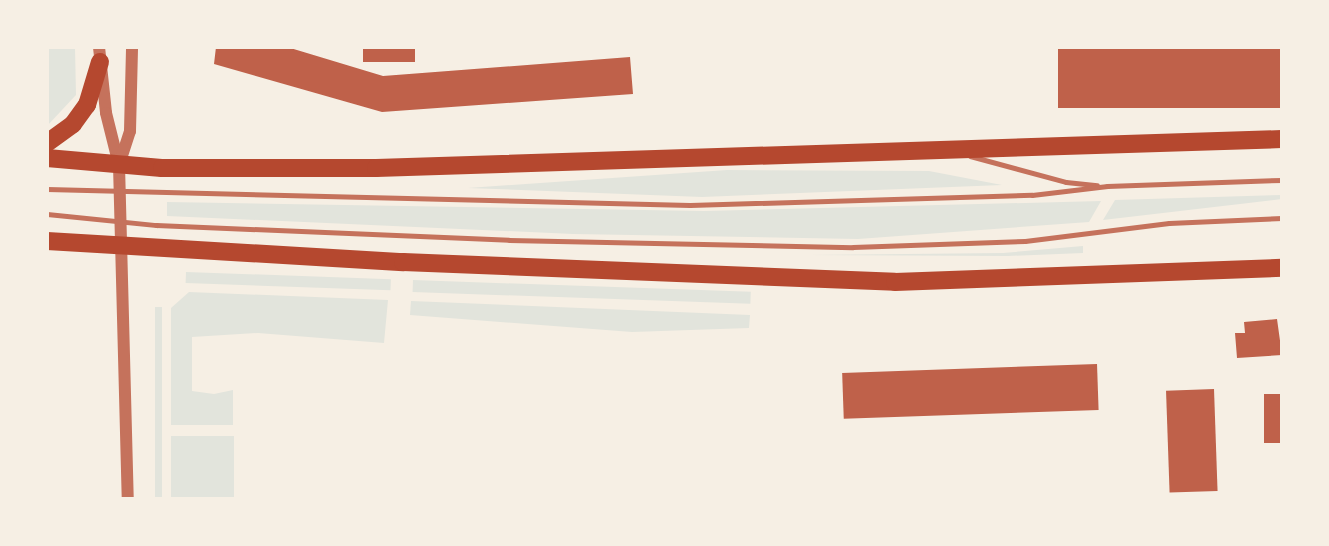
<!DOCTYPE html>
<html>
<head>
<meta charset="utf-8">
<style>
	body { margin:0 }
	#map { position:relative; width:1329px; height:546px; overflow:hidden; background:#f6efe4; font-family:"Varela Round",sans-serif }
	div>[style] { position:absolute }
	.green>* { inset:0; background:#e2e4dc; transform-origin:0 0 }
	.building>* { inset:0; background:#bf614a; transform-origin:0 0 }
	.service>* { height:5px; margin:-2.5px; padding:0 2.5px; transform-origin:2.5px; border-radius:2.5px; background:#c5725c }
	.tertiary>* { height:12px; margin:-6px; padding:0 6px; transform-origin:6px; border-radius:6px; background:#c5725c }
	.primary>* { height:18px; margin:-9px; padding:0 9px; transform-origin:9px; border-radius:9px; background:#b5482f }
	span { translate:-50% -50%; white-space:nowrap; text-align:center; line-height:1.15; -webkit-text-stroke:6px #f6efe4; paint-order:stroke }
	.frame { position:absolute; inset:0; border:49px solid #f6efe4; pointer-events:none }
</style>
</head>
<body>
<div id="map">
	<div class="green">
		<div style="clip-path:polygon(47px 47px,75px 47px,76px 95px,47px 126px)"></div>
		<div style="clip-path:polygon(727px 170px,929px 171px,1002px 185px,702px 197px,468px 188px)"></div>
		<div style="clip-path:polygon(1282px 195px,1282px 199px,1103px 220px,1115px 200px)"></div>
		<div style="clip-path:polygon(1101px 201px,1089px 222px,858px 239px,573px 234px,167px 216px,167px 202px,704px 211px)"></div>
		<div style="clip-path:polygon(1083px 246px,1083px 253px,1008px 256px,810px 255px,1003px 253px)"></div>
		<div style="left:186px;top:272px;width:205px;height:11px;rotate:2deg"></div>
		<div style="left:413px;top:280px;width:338px;height:12px;rotate:2deg"></div>
		<div style="clip-path:polygon(189px 292px,388px 300px,384px 343px,258px 333px,192px 337px,192px 391px,214px 394px,233px 390px,233px 425px,171px 425px,171px 308px)"></div>
		<div style="clip-path:polygon(411px 301px,750px 315px,749px 328px,632px 332px,410px 315px)"></div>
		<div style="left:155px;top:307px;width:7px;height:192px"></div>
		<div style="left:234px;top:436px;width:63px;height:63px;rotate:90deg"></div>
	</div>
	<div class="building">
		<div style="clip-path:polygon(216px 47px,287px 47px,383px 76px,630px 57px,633px 94px,382px 112px,214px 64px)"></div>
		<div style="left:363px;top:47px;width:52px;height:15px"></div>
		<div style="left:1058px;top:47px;width:224px;height:61px"></div>
		<div style="clip-path:polygon(1277px 319px,1282px 355px,1237px 358px,1235px 333px,1245px 333px,1244px 322px)"></div>
		<div style="left:1097px;top:364px;width:46px;height:255px;rotate:88deg"></div>
		<div style="left:1214px;top:389px;width:102px;height:48px;rotate:88deg"></div>
		<div style="left:1282px;top:394px;width:49px;height:18px;rotate:90deg"></div>
	</div>
	<div class="service">
		<div style="left:970px;top:156px;width:99px;rotate:15.2deg"></div>
		<div style="left:1066px;top:182px;width:31px;rotate:6deg"></div>
		<div style="left:47px;top:189px;width:643px;rotate:1.43deg"></div>
		<div style="left:690px;top:205px;width:342px;rotate:-1.7deg"></div>
		<div style="left:1032px;top:195px;width:76px;rotate:-6.8deg"></div>
		<div style="left:1107px;top:186px;width:175px;rotate:-2deg"></div>
		<div style="left:47px;top:214px;width:110px;rotate:5.8deg"></div>
		<div style="left:156px;top:225px;width:353px;rotate:2.4deg"></div>
		<div style="left:509px;top:240px;width:344px;rotate:1.2deg"></div>
		<div style="left:853px;top:247px;width:172px;rotate:-2deg"></div>
		<div style="left:1025px;top:241px;width:145px;rotate:-7.1deg"></div>
		<div style="left:1169px;top:223px;width:113px;rotate:-2.5deg"></div>
	</div>
	<div class="tertiary">
		<div style="left:99px;top:47px;width:66px;rotate:83.9deg"></div>
		<div style="left:106px;top:113px;width:54px;rotate:76deg"></div>
		<div style="left:119px;top:165px;width:334px;rotate:88.5deg"></div>
		<div style="left:119px;top:165px;width:36px;rotate:-72deg"></div>
		<div style="left:130px;top:131px;width:84px;rotate:-88.6deg"></div>
	</div>
	<div class="primary">
		<div style="left:47px;top:143px;width:32px;rotate:-36deg"></div>
		<div style="left:73px;top:124px;width:24px;rotate:-54deg"></div>
		<div style="left:87px;top:105px;width:45px;rotate:-73.2deg"></div>
		<div style="left:47px;top:158px;width:115px;rotate:5deg"></div>
		<div style="left:162px;top:168px;width:214px"></div>
		<div style="left:376px;top:168px;width:906px;rotate:-1.83deg"></div>
		<div style="left:47px;top:241px;width:357px;rotate:3.4deg"></div>
		<div style="left:403px;top:262px;width:492px;rotate:2.3deg"></div>
		<div style="left:895px;top:282px;width:387px;rotate:-2.1deg"></div>
	</div>
	<div class="frame"></div>
</div>
</body>
</html>
